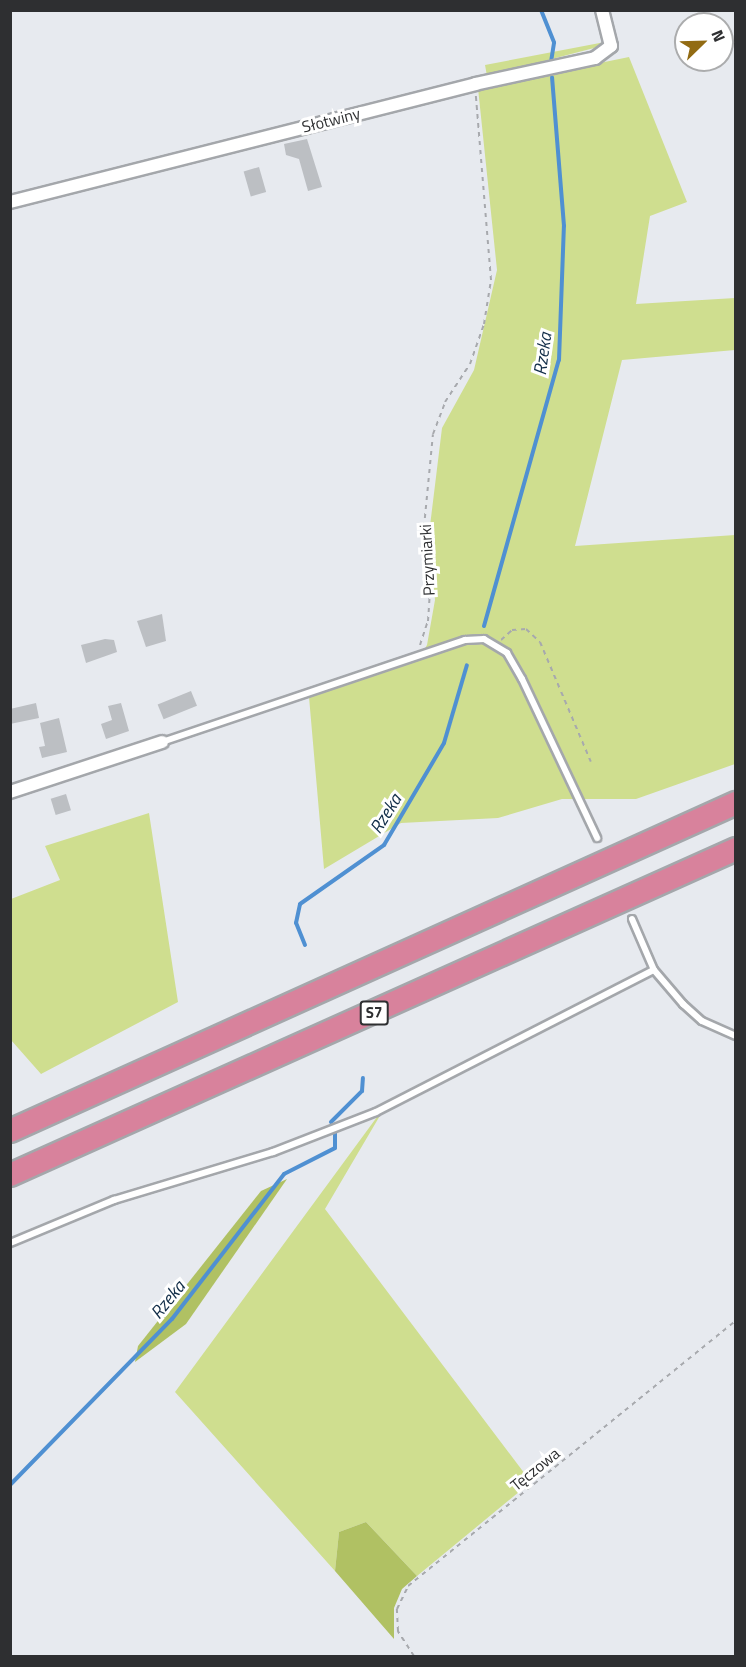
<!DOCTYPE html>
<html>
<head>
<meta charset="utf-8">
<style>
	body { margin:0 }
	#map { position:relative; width:746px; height:1667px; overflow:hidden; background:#e7eaef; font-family:"Titillium Web",sans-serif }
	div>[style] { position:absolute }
	.green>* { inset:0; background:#cfde8f }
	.forest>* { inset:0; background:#b0c163 }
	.stream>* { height:4px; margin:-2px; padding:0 2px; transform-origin:2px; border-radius:2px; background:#4f90d2 }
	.building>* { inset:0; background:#bcbfc3; transform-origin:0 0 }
	.path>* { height:2px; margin-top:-1px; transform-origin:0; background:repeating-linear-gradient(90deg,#a7a9ad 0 4.5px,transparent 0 9px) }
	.roads { filter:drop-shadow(2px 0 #a4a7ab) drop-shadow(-2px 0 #a4a7ab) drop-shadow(0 2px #a4a7ab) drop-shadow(0 -2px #a4a7ab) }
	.service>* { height:6px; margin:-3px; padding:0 3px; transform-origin:3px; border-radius:3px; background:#fff }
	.minor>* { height:12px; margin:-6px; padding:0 6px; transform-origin:6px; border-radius:6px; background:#fff }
	.motorway>* { height:22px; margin:-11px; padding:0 11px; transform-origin:11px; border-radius:11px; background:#d8829c }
	span { translate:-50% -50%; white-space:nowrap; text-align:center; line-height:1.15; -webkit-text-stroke:6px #fff; paint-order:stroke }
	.shield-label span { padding:2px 4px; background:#fff; border:2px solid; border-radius:4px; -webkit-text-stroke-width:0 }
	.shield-label { font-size:15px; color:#2e2f31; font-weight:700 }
	.street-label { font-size:16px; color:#2e2f31 }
	.water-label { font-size:18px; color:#102c47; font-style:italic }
	.frame { position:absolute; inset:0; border:12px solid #2e2f31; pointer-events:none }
	.north { position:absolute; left:674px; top:12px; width:60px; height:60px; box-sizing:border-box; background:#fff; border:2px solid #abacad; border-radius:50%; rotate:67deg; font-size:16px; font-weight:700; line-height:24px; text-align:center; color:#2e2f31 }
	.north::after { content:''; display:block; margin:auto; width:21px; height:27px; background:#926b13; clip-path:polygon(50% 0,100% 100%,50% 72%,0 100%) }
</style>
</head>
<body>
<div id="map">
	<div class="green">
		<div style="clip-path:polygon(605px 42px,594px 48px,487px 76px,485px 65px)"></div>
		<div style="clip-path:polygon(629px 57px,687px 202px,650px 216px,636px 304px,735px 298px,735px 350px,622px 360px,575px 546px,735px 535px,735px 764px,636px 799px,562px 799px,498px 818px,401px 823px,324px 869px,309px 697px,418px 660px,427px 645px,435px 600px,429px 534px,442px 428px,474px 370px,497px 270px,478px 88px)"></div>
		<div style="clip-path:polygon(149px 813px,178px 1002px,41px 1074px,11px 1040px,11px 899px,60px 880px,45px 846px)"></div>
		<div style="clip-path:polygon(388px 1102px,325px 1209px,531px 1482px,417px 1576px,366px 1522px,339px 1532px,335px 1571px,175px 1392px)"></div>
	</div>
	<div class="forest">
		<div style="clip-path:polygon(287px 1179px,186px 1324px,135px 1362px,138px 1346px,261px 1191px)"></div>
		<div style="clip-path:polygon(366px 1522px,417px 1576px,402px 1589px,394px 1608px,394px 1639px,335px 1571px,339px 1532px)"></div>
	</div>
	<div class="stream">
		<div style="left:541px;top:10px;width:35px;rotate:68deg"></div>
		<div style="left:554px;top:43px;width:19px;rotate:99deg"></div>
		<div style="left:484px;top:626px;width:276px;rotate:-74.3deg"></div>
		<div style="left:559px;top:360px;width:134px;rotate:-87.9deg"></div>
		<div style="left:564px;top:226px;width:149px;rotate:-94.6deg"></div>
		<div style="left:305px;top:945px;width:24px;rotate:-112deg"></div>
		<div style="left:296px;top:923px;width:19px;rotate:-78deg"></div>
		<div style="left:300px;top:904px;width:103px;rotate:-35.1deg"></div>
		<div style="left:384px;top:845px;width:118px;rotate:-59.5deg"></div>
		<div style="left:444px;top:743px;width:81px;rotate:-73.6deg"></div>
		<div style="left:331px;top:1122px;width:44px;rotate:-45deg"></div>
		<div style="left:362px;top:1091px;width:13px;rotate:-86deg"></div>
		<div style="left:10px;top:1485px;width:232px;rotate:-45.7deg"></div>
		<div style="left:172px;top:1319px;width:183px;rotate:-52.3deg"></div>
		<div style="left:284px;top:1174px;width:57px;rotate:-27deg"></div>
		<div style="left:335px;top:1148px;width:15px;rotate:-90deg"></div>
	</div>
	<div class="building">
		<div style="clip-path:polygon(307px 139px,322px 187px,308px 191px,299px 159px,286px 155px,284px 144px)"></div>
		<div style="left:259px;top:167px;width:26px;height:16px;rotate:74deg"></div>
		<div style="clip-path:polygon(162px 614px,166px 641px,146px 647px,137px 621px)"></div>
		<div style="clip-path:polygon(105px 639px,114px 640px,117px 652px,86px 663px,81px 645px)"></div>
		<div style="left:191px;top:691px;width:16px;height:36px;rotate:68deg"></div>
		<div style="clip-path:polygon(36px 703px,39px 718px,10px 724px,10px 709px)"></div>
		<div style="clip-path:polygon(121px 703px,129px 731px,106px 739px,101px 724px,112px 720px,108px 706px)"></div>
		<div style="clip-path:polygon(59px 718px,67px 752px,42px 758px,39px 747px,45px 746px,40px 723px)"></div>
		<div style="left:66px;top:794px;width:17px;height:16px;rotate:73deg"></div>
	</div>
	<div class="path">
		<div style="left:501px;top:640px;width:15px;rotate:-42deg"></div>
		<div style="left:512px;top:630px;width:14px;rotate:-4deg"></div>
		<div style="left:526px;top:629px;width:19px;rotate:43deg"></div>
		<div style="left:540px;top:642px;width:130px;rotate:67deg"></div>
		<div style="left:420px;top:645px;width:25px;rotate:-72deg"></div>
		<div style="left:428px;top:621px;width:45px;rotate:-86.2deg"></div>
		<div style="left:431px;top:576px;width:49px;rotate:-98.1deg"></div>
		<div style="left:424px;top:527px;width:93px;rotate:-84.5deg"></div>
		<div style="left:433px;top:434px;width:34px;rotate:-69deg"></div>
		<div style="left:445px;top:402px;width:45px;rotate:-56.7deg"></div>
		<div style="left:470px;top:364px;width:42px;rotate:-70.7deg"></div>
		<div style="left:484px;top:324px;width:45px;rotate:-81deg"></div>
		<div style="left:491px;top:280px;width:185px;rotate:-94.7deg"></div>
		<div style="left:414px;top:1656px;width:30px;rotate:-123deg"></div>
		<div style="left:398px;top:1631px;width:22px;rotate:-93deg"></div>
		<div style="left:397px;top:1609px;width:25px;rotate:-64deg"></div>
		<div style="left:408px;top:1586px;width:422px;rotate:-39deg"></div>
	</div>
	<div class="roads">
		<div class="service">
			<div style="left:162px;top:742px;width:320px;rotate:-18.6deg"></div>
			<div style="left:465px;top:640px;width:19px;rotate:-3deg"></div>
			<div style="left:484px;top:639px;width:27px;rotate:31deg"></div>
			<div style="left:507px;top:653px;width:30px;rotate:60deg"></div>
			<div style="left:522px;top:679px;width:176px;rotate:64.7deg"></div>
			<div style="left:632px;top:919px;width:56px;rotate:66.7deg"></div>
			<div style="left:654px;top:970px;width:45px;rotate:49.5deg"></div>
			<div style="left:683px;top:1004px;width:25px;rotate:42deg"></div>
			<div style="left:702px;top:1021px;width:37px;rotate:24deg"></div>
			<div style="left:10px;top:1243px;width:113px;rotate:-22.5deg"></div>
			<div style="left:114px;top:1200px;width:166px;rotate:-16.8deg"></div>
			<div style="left:273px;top:1152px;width:110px;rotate:-21.2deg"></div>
			<div style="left:376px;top:1112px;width:312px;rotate:-27.1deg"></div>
		</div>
		<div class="minor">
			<div style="left:10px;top:202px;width:480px;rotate:-14.2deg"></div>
			<div style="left:475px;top:84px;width:123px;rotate:-12.2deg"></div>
			<div style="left:595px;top:58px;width:20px;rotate:-37deg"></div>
			<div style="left:611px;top:46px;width:37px;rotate:-104deg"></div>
			<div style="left:10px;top:792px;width:160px;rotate:-18.2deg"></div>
		</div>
		<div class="motorway">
			<div style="left:10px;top:1131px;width:797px;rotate:-24.31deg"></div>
			<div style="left:10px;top:1175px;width:796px;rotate:-24.18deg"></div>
		</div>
	</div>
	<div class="shield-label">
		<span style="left:374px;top:1013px">S7</span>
	</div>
	<div class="street-label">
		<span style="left:331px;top:120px;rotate:-14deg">Słotwiny</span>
		<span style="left:427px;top:560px;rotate:-93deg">Przymiarki</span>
		<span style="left:535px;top:1469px;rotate:-39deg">Tęczowa</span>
	</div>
	<div class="water-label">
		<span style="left:543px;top:354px;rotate:-82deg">Rzeka</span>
		<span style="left:386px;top:814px;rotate:-58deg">Rzeka</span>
		<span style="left:168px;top:1300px;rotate:-51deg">Rzeka</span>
	</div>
	<div class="frame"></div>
	<div class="north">N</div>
</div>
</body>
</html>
